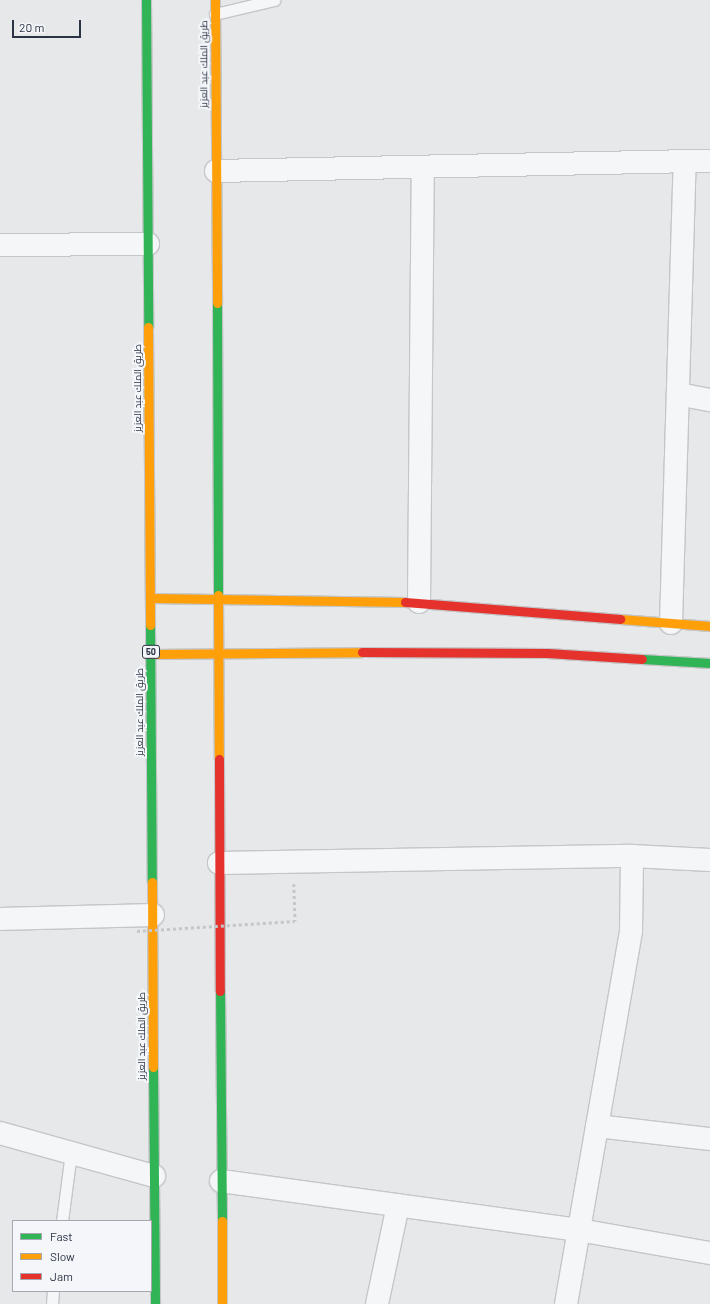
<!DOCTYPE html>
<html>
<head>
<meta charset="utf-8">
<style>
	body { margin:0 }
	#map { position:relative; width:710px; height:1304px; overflow:hidden; background:#e6e8ea; font-family:Barlow,Cairo,sans-serif }
	div>[style] { position:absolute }
	.path>* { height:2.5px; margin-top:-1.25px; transform-origin:0; background:repeating-linear-gradient(90deg,#c5c6ca 0 3px,transparent 0 6px) }
	.roads { filter:drop-shadow(1px 0 #c4c6c8) drop-shadow(-1px 0 #c4c6c8) drop-shadow(0 1px #c4c6c8) drop-shadow(0 -1px #c4c6c8) }
	.lane>* { height:11px; margin:-5.5px; padding:0 5.5px; transform-origin:5.5px; border-radius:5.5px; background:#f5f6f7 }
	.street>* { height:22px; margin:-11px; padding:0 11px; transform-origin:11px; border-radius:11px; background:#f5f6f7 }
	.fast>* { height:9px; margin:-4.5px; padding:0 4.5px; transform-origin:4.5px; border-radius:4.5px; background:#30b455 }
	.slow>* { height:9px; margin:-4.5px; padding:0 4.5px; transform-origin:4.5px; border-radius:4.5px; background:#ff9f0a }
	.jam>* { height:9px; margin:-4.5px; padding:0 4.5px; transform-origin:4.5px; border-radius:4.5px; background:#e5322d }
	.path-bridge>* { height:2.5px; margin-top:-1.25px; transform-origin:0; background:repeating-linear-gradient(90deg,#c5c6ca 0 3px,transparent 0 6px) }
	span { translate:-50% -50%; white-space:nowrap; text-align:center; line-height:1.15; -webkit-text-stroke:4px #f4f6f9; paint-order:stroke }
	.shield-label span { padding:1px 3px; background:#f4f6f9; border:1px solid; border-radius:3px; -webkit-text-stroke-width:0 }
	.shield-label { font-size:9px; color:#2b3445; font-weight:700 }
	.street-label { font-size:10px; color:#2b3445 }
	.legend { position:absolute; left:12px; top:1220px; width:140px; height:72px; box-sizing:border-box; background:#f4f6f9; border:1px solid #a4a8b1; margin:0; padding:5px 7px; list-style:none; font-size:12px; color:#2b3445 }
	.legend li { display:flex; align-items:center; gap:8px; height:20px }
	.legend b { width:20px; border:1px solid #a4a8b1 }
	.scale { position:absolute; left:12px; top:20px; width:69px; height:18px; box-sizing:border-box; border:2px solid #2b3445; border-top:0; padding-left:5px; font-size:12px; line-height:14px; white-space:nowrap; color:#2b3445; -webkit-text-stroke:3px #f4f6f9; paint-order:stroke }
</style>
</head>
<body>
<div id="map">
	<div class="path">
		<div style="left:294px;top:884px;width:37px;rotate:88deg"></div>
	</div>
	<div class="roads">
		<div class="lane">
			<div style="left:215px;top:14px;width:61px;rotate:-13.3deg"></div>
			<div style="left:62px;top:1221px;width:69px;rotate:-82.5deg"></div>
			<div style="left:52px;top:1304px;width:13px;rotate:-86deg"></div>
		</div>
		<div class="street">
			<div style="left:216px;top:171px;width:494px;rotate:-1.2deg"></div>
			<div style="left:0;top:245px;width:148px;rotate:-0.4deg"></div>
			<div style="left:678px;top:394px;width:33px;rotate:11deg"></div>
			<div style="left:419px;top:602px;width:435px;rotate:-89.5deg"></div>
			<div style="left:671px;top:623px;width:461px;rotate:-88.3deg"></div>
			<div style="left:219px;top:863px;width:413px;rotate:-1deg"></div>
			<div style="left:632px;top:856px;width:78px;rotate:2.9deg"></div>
			<div style="left:0;top:919px;width:153px;rotate:-1.5deg"></div>
			<div style="left:597px;top:1126px;width:114px;rotate:6.6deg"></div>
			<div style="left:0;top:1133px;width:160px;rotate:15.6deg"></div>
			<div style="left:221px;top:1181px;width:361px;rotate:7.8deg"></div>
			<div style="left:579px;top:1230px;width:133px;rotate:10deg"></div>
			<div style="left:377px;top:1304px;width:101px;rotate:-78deg"></div>
			<div style="left:566px;top:1304px;width:379px;rotate:-80.1deg"></div>
			<div style="left:631px;top:931px;width:75px;rotate:-89.2deg"></div>
		</div>
		<div class="fast">
			<div style="left:146px;top:0;width:327px;rotate:89.6deg"></div>
			<div style="left:217px;top:303px;width:292px;rotate:89.8deg"></div>
			<div style="left:150px;top:625px;width:257px;rotate:89.6deg"></div>
			<div style="left:642px;top:659px;width:68px;rotate:3.4deg"></div>
			<div style="left:220px;top:991px;width:230px;rotate:89.5deg"></div>
			<div style="left:153px;top:1067px;width:237px;rotate:89.5deg"></div>
		</div>
		<div class="slow">
			<div style="left:215px;top:0;width:303px;rotate:89.6deg"></div>
			<div style="left:148px;top:327px;width:298px;rotate:89.6deg"></div>
			<div style="left:218px;top:595px;width:164px;rotate:89.7deg"></div>
			<div style="left:151px;top:598px;width:254px;rotate:0.9deg"></div>
			<div style="left:620px;top:619px;width:90px;rotate:4.4deg"></div>
			<div style="left:151px;top:654px;width:211px;rotate:-0.5deg"></div>
			<div style="left:152px;top:882px;width:185px;rotate:89.7deg"></div>
			<div style="left:222px;top:1221px;width:83px;rotate:90deg"></div>
		</div>
		<div class="jam">
			<div style="left:405px;top:602px;width:216px;rotate:4.5deg"></div>
			<div style="left:362px;top:652px;width:185px;rotate:0.3deg"></div>
			<div style="left:547px;top:653px;width:95px;rotate:3.6deg"></div>
			<div style="left:219px;top:759px;width:232px;rotate:89.8deg"></div>
		</div>
	</div>
	<div class="path-bridge">
		<div style="left:137px;top:931px;width:158px;rotate:-3.6deg"></div>
	</div>
	<div class="shield-label">
		<span style="left:151px;top:652px">50</span>
	</div>
	<div class="street-label">
		<span style="left:204px;top:64px;rotate:-90deg">طريق الملك عبد العزيز</span>
		<span style="left:138px;top:388px;rotate:-90deg">طريق الملك عبد العزيز</span>
		<span style="left:140px;top:712px;rotate:-90deg">طريق الملك عبد العزيز</span>
		<span style="left:142px;top:1036px;rotate:-90deg">طريق الملك عبد العزيز</span>
	</div>
	<ul class="legend">
	<li><b style="height:5px;background:#30b455"></b>Fast</li>
	<li><b style="height:5px;background:#ff9f0a"></b>Slow</li>
	<li><b style="height:5px;background:#e5322d"></b>Jam</li>
	</ul>
	<div class="scale">20 m</div>
</div>
</body>
</html>
